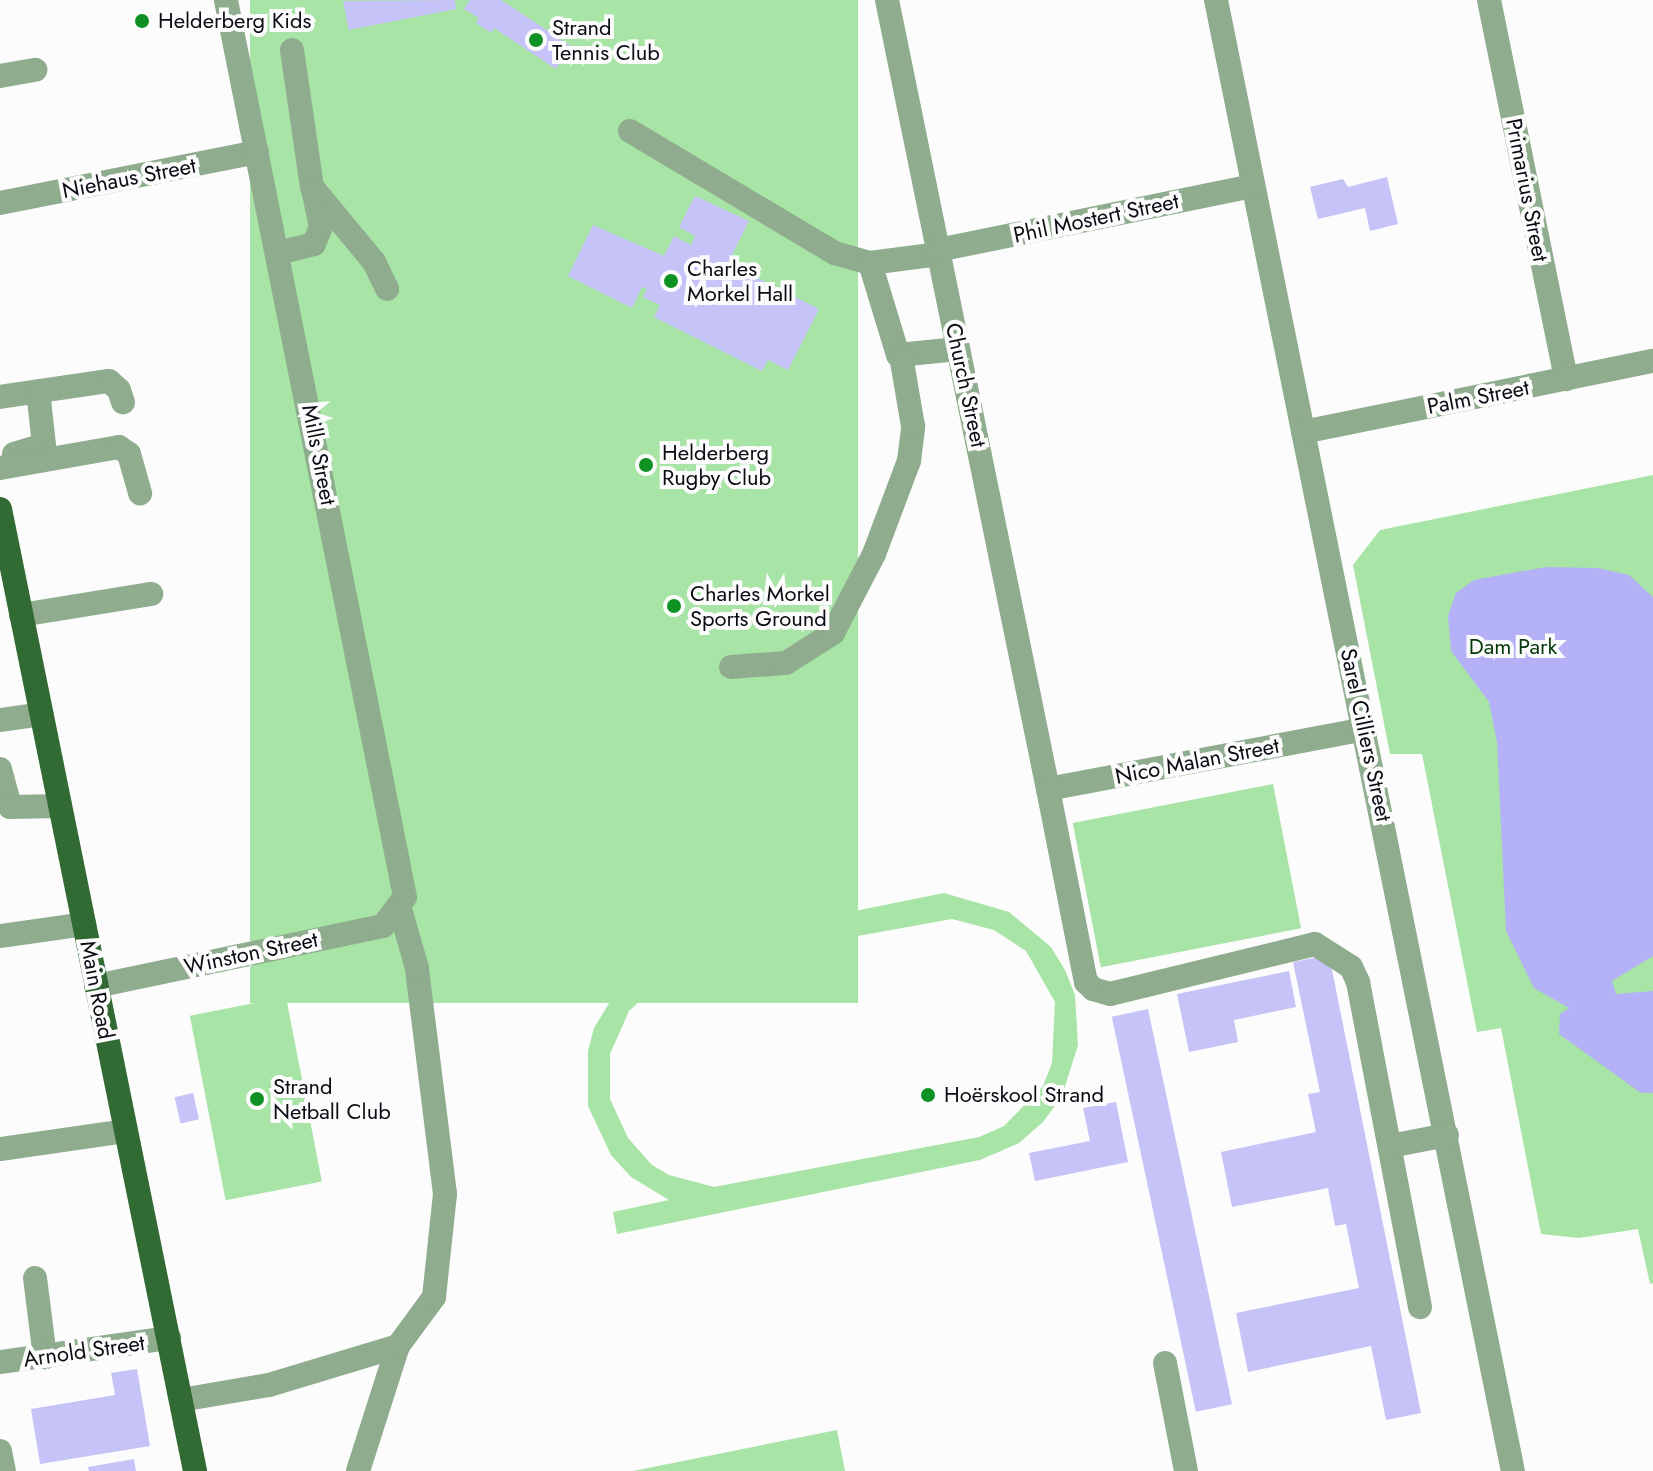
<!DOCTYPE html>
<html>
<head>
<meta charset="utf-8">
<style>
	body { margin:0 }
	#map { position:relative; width:1653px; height:1471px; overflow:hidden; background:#fcfcfc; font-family:Jost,sans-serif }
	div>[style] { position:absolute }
	.green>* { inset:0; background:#a7e4a6; transform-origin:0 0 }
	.water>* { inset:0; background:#b4b1f6 }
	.building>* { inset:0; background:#c5c3f8; transform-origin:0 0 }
	.minor>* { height:24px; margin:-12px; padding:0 12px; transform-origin:12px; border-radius:12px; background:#8fad8e }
	.major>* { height:24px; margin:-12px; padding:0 12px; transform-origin:12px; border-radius:12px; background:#326a33 }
	.dots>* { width:22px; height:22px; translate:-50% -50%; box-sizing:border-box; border:4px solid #fcfcfc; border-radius:50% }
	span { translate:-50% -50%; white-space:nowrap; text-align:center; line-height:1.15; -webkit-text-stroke:8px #fcfcfc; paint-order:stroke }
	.poi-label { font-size:22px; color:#0b0b14 }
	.left { translate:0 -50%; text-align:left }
	.street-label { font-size:22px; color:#0b0b14 }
	.park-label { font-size:22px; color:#043809 }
</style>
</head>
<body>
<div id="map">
	<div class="green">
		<div style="left:250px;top:0;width:608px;height:1003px"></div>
		<div style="clip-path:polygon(1653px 475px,1653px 1283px,1650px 1284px,1638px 1229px,1579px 1238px,1541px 1234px,1501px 1028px,1477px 1032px,1422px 754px,1390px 754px,1353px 565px,1380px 530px)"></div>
		<div style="left:1273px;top:784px;width:147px;height:204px;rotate:79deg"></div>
		<div style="clip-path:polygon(evenodd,944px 893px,1009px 912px,1051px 947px,1065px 970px,1075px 995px,1078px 1045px,1062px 1096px,1043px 1122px,1019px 1143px,980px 1160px,617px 1234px,613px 1212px,669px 1200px,631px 1177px,611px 1155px,588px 1106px,588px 1051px,594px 1028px,619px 987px,654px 958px,691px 944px,944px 893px,952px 919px,994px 930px,1026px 951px,1055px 1002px,1052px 1063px,1043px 1086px,1004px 1126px,979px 1137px,714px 1187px,669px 1175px,652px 1165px,628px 1138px,610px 1099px,610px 1054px,629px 1011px,666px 977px,696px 965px,952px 919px)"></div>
		<div style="left:286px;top:997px;width:188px;height:98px;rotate:79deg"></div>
		<div style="clip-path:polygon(837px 1430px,845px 1471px,633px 1471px)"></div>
	</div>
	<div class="water">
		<div style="clip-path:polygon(1546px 567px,1598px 568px,1629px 575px,1653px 597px,1653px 956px,1612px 981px,1616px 994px,1653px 991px,1653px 1093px,1641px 1093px,1559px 1034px,1560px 1014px,1569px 1008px,1534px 988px,1506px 931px,1497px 742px,1489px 702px,1451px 651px,1448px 616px,1456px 593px,1474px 580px)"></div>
	</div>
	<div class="building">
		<div style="clip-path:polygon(455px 0,456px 9px,349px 30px,343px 1px)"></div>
		<div style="clip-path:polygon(470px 0,501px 0,571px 46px,556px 69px,494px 28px,491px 33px,476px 23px,479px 18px,464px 9px)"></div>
		<div style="clip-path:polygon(1387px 177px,1398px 224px,1370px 231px,1365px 208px,1318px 219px,1310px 187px,1343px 179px,1348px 187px)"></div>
		<div style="clip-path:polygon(695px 196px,749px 221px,728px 263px,819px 309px,788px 370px,768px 360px,762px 371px,654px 317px,660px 305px,643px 297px,647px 289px,642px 287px,632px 308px,568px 276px,593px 225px,664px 256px,674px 236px,691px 245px,695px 236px,679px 227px)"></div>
		<div style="clip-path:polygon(1329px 955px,1421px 1413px,1386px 1420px,1371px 1346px,1248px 1372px,1236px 1313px,1359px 1288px,1346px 1224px,1335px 1226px,1328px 1188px,1232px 1207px,1221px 1152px,1316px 1132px,1308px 1094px,1320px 1092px,1293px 962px)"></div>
		<div style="clip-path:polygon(1289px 971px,1296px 1007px,1234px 1020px,1238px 1042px,1189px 1052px,1177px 994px)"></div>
		<div style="left:1148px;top:1009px;width:404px;height:37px;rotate:78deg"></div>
		<div style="left:193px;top:1093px;width:27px;height:19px;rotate:77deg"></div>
		<div style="clip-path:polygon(1116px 1102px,1128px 1162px,1035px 1181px,1029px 1153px,1090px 1141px,1083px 1108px)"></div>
		<div style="clip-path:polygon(137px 1369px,150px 1446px,40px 1464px,31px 1409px,115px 1395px,111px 1373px)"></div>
		<div style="clip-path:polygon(134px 1459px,136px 1471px,89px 1471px,88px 1467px)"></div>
	</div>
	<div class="minor">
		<div style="left:887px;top:0;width:805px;rotate:78.47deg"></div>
		<div style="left:1048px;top:789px;width:323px;rotate:-10.7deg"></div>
		<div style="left:1216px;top:0;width:1501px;rotate:78.59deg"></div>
		<div style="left:1489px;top:0;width:387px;rotate:78.5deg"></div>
		<div style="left:292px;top:50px;width:138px;rotate:81.7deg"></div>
		<div style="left:312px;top:187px;width:97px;rotate:50.4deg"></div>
		<div style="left:374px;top:262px;width:30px;rotate:64deg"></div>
		<div style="left:0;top:76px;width:36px;rotate:-10deg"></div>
		<div style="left:630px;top:131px;width:239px;rotate:30.8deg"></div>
		<div style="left:835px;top:253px;width:36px;rotate:16deg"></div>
		<div style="left:870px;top:263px;width:70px;rotate:-7.4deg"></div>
		<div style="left:0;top:203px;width:262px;rotate:-11.2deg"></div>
		<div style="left:938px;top:250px;width:321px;rotate:-11.5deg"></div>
		<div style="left:278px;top:253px;width:37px;rotate:-14deg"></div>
		<div style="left:314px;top:244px;width:18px;rotate:-68deg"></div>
		<div style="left:321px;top:227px;width:35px;rotate:-102deg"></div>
		<div style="left:870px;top:263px;width:96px;rotate:73.1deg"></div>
		<div style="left:898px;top:355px;width:60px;rotate:-5.7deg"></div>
		<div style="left:0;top:397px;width:110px;rotate:-8.4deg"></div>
		<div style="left:109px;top:381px;width:13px;rotate:42deg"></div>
		<div style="left:119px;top:390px;width:13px;rotate:72deg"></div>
		<div style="left:1303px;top:432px;width:357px;rotate:-11.5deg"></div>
		<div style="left:14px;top:454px;width:31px;rotate:-17deg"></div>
		<div style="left:44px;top:445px;width:54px;rotate:-96.3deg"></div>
		<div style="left:0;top:468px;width:121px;rotate:-10deg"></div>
		<div style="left:119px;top:447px;width:12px;rotate:35deg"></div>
		<div style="left:129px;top:454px;width:41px;rotate:74.2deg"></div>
		<div style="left:21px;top:615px;width:132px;rotate:-9.2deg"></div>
		<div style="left:731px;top:667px;width:55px;rotate:-4.2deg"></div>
		<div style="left:786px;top:663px;width:56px;rotate:-32.6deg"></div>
		<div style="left:833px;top:633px;width:89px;rotate:-62.6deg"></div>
		<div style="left:874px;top:554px;width:99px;rotate:-69.4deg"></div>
		<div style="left:909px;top:461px;width:35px;rotate:-83deg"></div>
		<div style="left:913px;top:426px;width:71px;rotate:-99.7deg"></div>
		<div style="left:0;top:720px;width:42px;rotate:-8.1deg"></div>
		<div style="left:0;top:769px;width:39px;rotate:75deg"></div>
		<div style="left:10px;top:807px;width:50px;rotate:-1.1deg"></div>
		<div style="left:1048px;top:789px;width:197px;rotate:78.9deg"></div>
		<div style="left:1086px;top:982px;width:10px;rotate:45deg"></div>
		<div style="left:1093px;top:989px;width:18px;rotate:16deg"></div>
		<div style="left:1110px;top:994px;width:211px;rotate:-13.7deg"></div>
		<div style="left:1315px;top:944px;width:43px;rotate:32.6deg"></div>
		<div style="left:1351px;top:967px;width:17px;rotate:65deg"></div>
		<div style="left:1358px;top:982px;width:331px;rotate:79.2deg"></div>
		<div style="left:0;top:936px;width:85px;rotate:-8.1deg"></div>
		<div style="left:96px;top:986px;width:293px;rotate:-11.8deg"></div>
		<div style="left:383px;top:926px;width:36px;rotate:-53deg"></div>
		<div style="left:405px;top:897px;width:915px;rotate:-101.29deg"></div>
		<div style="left:1390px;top:1146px;width:58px;rotate:-10.9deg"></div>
		<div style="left:0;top:1149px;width:126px;rotate:-8.2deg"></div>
		<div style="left:35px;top:1278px;width:80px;rotate:82.8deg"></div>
		<div style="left:0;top:1362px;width:171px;rotate:-8.1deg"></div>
		<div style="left:1165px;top:1363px;width:110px;rotate:79deg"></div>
		<div style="left:181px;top:1400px;width:89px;rotate:-9.7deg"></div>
		<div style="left:269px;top:1385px;width:135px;rotate:-16.8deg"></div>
		<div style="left:0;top:1451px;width:20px;rotate:79deg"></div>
		<div style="left:358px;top:1471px;width:131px;rotate:-72.3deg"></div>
		<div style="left:398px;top:1346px;width:61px;rotate:-53.7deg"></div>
		<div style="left:434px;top:1297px;width:104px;rotate:-83.9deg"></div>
		<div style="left:445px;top:1194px;width:228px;rotate:-97.1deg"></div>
		<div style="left:417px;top:968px;width:61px;rotate:-106.1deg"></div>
	</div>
	<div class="major">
		<div style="left:0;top:509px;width:982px;rotate:78.54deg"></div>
	</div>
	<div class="dots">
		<div style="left:142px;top:21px;background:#0f9223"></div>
		<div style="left:536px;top:40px;background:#0f9223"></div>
		<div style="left:671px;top:281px;background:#0f9223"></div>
		<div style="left:646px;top:465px;background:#0f9223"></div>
		<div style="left:674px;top:606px;background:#0f9223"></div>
		<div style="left:928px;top:1095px;background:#0f9223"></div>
		<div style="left:257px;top:1099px;background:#0f9223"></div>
	</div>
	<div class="poi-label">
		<span class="left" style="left:158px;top:21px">Helderberg Kids</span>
		<span class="left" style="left:552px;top:40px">Strand<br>Tennis Club</span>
		<span class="left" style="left:687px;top:281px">Charles<br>Morkel Hall</span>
		<span class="left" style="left:662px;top:465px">Helderberg<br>Rugby Club</span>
		<span class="left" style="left:690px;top:606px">Charles Morkel<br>Sports Ground</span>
		<span class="left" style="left:273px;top:1099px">Strand<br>Netball Club</span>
		<span class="left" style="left:944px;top:1095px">Hoërskool Strand</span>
	</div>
	<div class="street-label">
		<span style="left:129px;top:178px;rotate:-11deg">Niehaus Street</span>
		<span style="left:1527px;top:190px;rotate:79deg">Primarius Street</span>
		<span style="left:1096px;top:218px;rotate:-12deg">Phil Mostert Street</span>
		<span style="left:966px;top:385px;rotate:78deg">Church Street</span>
		<span style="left:1478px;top:397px;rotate:-11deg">Palm Street</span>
		<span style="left:319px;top:455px;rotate:79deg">Mills Street</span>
		<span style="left:1366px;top:735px;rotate:78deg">Sarel Cilliers Street</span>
		<span style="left:1197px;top:761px;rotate:-11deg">Nico Malan Street</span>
		<span style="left:251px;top:953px;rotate:-12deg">Winston Street</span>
		<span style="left:97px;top:990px;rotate:79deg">Main Road</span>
		<span style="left:84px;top:1351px;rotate:-8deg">Arnold Street</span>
	</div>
	<div class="park-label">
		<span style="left:1513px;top:647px">Dam Park</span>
	</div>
</div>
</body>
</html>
